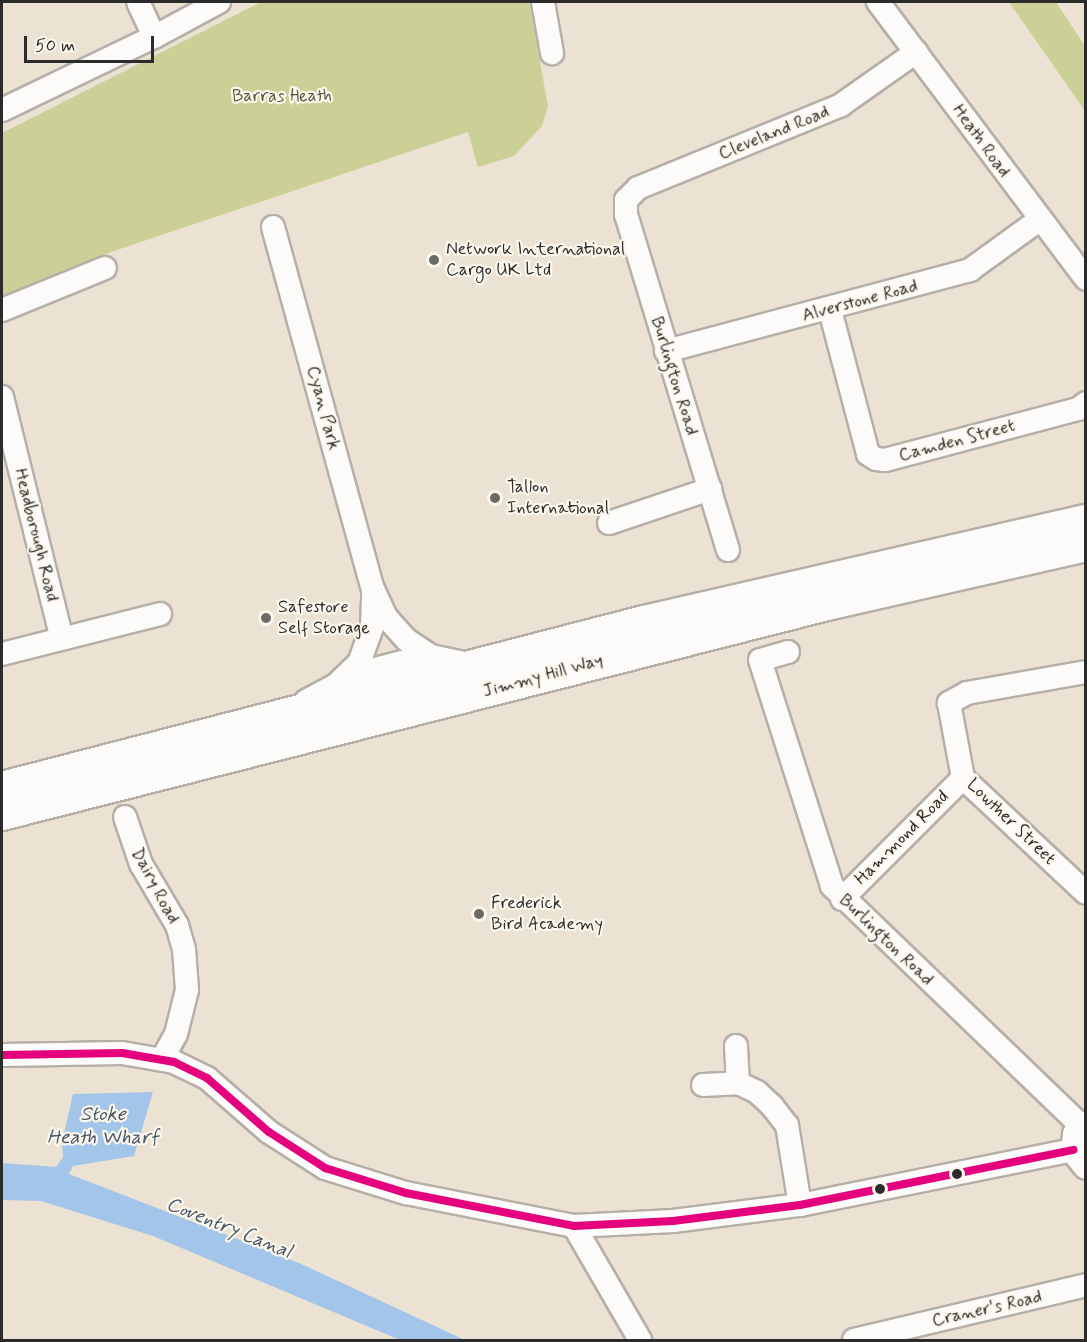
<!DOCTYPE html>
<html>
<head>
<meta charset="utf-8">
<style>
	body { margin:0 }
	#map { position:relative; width:1087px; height:1342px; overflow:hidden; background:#ebe2d4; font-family:Mynerve,sans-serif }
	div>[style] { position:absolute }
	.green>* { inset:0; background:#cbd097 }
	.water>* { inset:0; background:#a3c5e9 }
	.roads { filter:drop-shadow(2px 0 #b5afa7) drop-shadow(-2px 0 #b5afa7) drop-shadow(0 2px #b5afa7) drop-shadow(0 -2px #b5afa7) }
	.minor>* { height:22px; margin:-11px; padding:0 11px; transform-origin:11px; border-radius:11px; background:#fcfbf9 }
	.major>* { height:27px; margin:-13.5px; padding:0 13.5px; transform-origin:13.5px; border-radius:13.5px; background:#fcfbf9 }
	.highway>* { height:32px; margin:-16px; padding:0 16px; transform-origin:16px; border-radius:16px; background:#fcfbf9 }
	.bus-1>* { height:8px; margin:-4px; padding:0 4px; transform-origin:4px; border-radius:4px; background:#e5007d }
	.dots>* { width:16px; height:16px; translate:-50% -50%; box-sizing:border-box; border:3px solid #fbf7ec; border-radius:50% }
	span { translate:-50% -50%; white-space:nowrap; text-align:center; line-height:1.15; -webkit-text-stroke:4.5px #fbf7ec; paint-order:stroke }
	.park-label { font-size:18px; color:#53583c }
	.street-label { font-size:18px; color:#2b2b2b }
	.poi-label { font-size:18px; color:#2b2b2b }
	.left { translate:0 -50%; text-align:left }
	.water-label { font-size:20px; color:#465567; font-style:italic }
	.frame { position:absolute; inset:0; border:3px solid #2b2b2b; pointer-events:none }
	.scale { position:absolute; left:24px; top:36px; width:130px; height:27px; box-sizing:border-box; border:3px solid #2b2b2b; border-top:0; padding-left:8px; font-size:18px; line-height:21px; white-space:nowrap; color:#2b2b2b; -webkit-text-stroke:4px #fbf7ec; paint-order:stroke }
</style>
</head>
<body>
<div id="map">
	<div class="green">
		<div style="clip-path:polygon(261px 2px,529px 2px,548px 106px,542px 126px,514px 156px,478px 167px,468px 132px,111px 252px,2px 299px,2px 133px)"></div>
		<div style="clip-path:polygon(1009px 2px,1056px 2px,1085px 46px,1085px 111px)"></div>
	</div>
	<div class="water">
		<div style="clip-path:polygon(153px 1092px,134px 1156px,73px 1166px,69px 1174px,299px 1263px,465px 1340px,400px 1340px,153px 1236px,41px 1201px,2px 1200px,2px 1163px,56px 1167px,63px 1157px,62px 1142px,73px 1094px)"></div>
	</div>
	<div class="roads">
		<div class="minor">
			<div style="left:138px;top:2px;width:38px;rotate:65deg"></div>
			<div style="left:543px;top:2px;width:52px;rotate:80deg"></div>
			<div style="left:878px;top:2px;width:346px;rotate:53.1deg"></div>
			<div style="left:2px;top:110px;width:169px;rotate:-25.7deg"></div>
			<div style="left:154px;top:37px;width:74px;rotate:-28.3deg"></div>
			<div style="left:273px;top:227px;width:376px;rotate:74.6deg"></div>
			<div style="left:373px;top:589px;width:31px;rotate:65deg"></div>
			<div style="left:386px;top:617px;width:31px;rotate:48deg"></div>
			<div style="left:407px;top:640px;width:29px;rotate:34deg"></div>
			<div style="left:431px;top:656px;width:40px;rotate:12deg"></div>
			<div style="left:2px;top:310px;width:111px;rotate:-22.2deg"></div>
			<div style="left:830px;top:310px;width:149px;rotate:75.2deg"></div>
			<div style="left:868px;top:454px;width:9px;rotate:32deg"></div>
			<div style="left:876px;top:459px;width:9px;rotate:6deg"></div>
			<div style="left:885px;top:460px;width:200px;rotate:-14.8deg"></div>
			<div style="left:1078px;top:409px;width:10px;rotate:-37deg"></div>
			<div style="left:666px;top:351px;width:315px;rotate:-14.9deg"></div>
			<div style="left:970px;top:270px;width:85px;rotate:-35.9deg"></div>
			<div style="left:2px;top:397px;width:249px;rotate:76.1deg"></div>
			<div style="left:609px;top:523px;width:107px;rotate:-18.6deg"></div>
			<div style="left:728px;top:550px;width:350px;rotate:-106.9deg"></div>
			<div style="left:626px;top:215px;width:15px;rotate:-90deg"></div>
			<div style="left:626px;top:200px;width:17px;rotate:-45deg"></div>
			<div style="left:638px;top:188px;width:219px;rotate:-22.2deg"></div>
			<div style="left:841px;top:105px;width:92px;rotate:-35.2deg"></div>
			<div style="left:788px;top:652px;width:29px;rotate:164deg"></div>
			<div style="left:760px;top:660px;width:237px;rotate:72.3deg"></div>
			<div style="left:832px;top:886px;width:347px;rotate:43.9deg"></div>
			<div style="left:2px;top:654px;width:163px;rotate:-14.2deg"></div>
			<div style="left:1086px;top:672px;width:121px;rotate:170deg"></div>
			<div style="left:967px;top:693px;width:21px;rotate:151deg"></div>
			<div style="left:949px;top:703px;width:76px;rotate:79.4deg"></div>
			<div style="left:963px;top:778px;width:168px;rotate:43.1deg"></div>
			<div style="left:345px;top:677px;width:70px;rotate:-14.8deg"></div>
			<div style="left:413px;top:659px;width:26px;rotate:2deg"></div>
			<div style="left:306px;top:701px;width:34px;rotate:-28deg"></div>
			<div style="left:336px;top:685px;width:32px;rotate:-44deg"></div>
			<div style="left:359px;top:663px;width:38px;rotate:-70deg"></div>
			<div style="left:372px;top:627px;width:33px;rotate:-88deg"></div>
			<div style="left:125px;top:817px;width:50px;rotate:71.2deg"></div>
			<div style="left:141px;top:864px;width:71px;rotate:59.5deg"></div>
			<div style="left:177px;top:925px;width:25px;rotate:74deg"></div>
			<div style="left:184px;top:949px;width:41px;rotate:85.8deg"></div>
			<div style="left:187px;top:990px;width:45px;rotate:104deg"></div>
			<div style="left:176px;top:1034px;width:29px;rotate:119deg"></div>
			<div style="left:842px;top:899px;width:171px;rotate:-45deg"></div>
			<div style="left:736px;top:1046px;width:37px;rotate:87deg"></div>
			<div style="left:2px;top:1055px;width:120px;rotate:-1deg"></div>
			<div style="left:122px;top:1053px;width:53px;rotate:9.8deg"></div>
			<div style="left:174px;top:1062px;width:37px;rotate:26deg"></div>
			<div style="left:207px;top:1078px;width:82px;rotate:41.1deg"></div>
			<div style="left:269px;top:1132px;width:67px;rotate:32.7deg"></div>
			<div style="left:325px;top:1168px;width:85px;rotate:17.2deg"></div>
			<div style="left:406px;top:1193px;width:171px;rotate:11.1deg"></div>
			<div style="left:574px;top:1226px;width:99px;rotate:-2.9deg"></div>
			<div style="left:673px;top:1221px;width:128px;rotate:-7.2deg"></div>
			<div style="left:800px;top:1205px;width:279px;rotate:-11.4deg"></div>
			<div style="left:703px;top:1085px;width:35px;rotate:-3deg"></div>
			<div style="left:738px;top:1083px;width:21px;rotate:25deg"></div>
			<div style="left:757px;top:1092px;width:21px;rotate:43deg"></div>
			<div style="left:772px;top:1106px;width:24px;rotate:52deg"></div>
			<div style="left:787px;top:1125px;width:81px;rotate:80.8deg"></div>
			<div style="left:574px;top:1226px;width:132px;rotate:59.9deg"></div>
			<div style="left:854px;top:1340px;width:238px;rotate:-13.3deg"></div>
		</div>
		<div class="major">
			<div style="left:1086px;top:1125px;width:13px;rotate:138deg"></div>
			<div style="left:1076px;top:1134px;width:16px;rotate:97deg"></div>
			<div style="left:1074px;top:1150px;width:19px;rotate:51deg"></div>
		</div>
		<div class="highway">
			<div style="left:2px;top:788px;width:663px;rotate:-14.5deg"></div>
			<div style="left:644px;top:622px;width:453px;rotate:-12.9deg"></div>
			<div style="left:2px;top:814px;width:855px;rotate:-14.28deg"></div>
			<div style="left:831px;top:603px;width:262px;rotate:-12.8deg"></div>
		</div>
	</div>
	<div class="bus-1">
		<div style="left:2px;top:1055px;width:120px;rotate:-1deg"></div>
		<div style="left:122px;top:1053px;width:53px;rotate:9.8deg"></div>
		<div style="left:174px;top:1062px;width:37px;rotate:26deg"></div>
		<div style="left:207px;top:1078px;width:82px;rotate:41.1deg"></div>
		<div style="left:269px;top:1132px;width:67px;rotate:32.7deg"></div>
		<div style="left:325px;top:1168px;width:85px;rotate:17.2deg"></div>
		<div style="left:406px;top:1193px;width:171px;rotate:11.1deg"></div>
		<div style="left:574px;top:1226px;width:99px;rotate:-2.9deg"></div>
		<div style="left:673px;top:1221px;width:128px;rotate:-7.2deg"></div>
		<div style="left:800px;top:1205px;width:279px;rotate:-11.4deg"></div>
	</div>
	<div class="dots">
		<div style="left:434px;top:260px;background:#6e6b66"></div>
		<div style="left:495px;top:498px;background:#6e6b66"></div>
		<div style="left:266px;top:618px;background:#6e6b66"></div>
		<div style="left:479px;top:914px;background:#6e6b66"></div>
		<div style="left:957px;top:1174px;background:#2b2b2b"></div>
		<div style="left:880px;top:1189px;background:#2b2b2b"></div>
	</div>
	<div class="park-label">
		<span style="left:282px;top:96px">Barras Heath</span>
	</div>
	<div class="street-label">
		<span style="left:774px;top:133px;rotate:-22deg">Cleveland Road</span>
		<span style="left:981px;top:141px;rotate:54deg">Heath Road</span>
		<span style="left:860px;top:301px;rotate:-15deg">Alverstone Road</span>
		<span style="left:674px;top:376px;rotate:73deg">Burlington Road</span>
		<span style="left:323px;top:408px;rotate:75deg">Cyan Park</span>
		<span style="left:957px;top:441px;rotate:-15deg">Camden Street</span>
		<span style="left:36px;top:535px;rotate:76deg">Headborough Road</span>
		<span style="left:543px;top:676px;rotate:-15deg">Jimmy Hill Way</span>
		<span style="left:1011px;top:822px;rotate:44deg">Lowther Street</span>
		<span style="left:902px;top:838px;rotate:-45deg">Hammond Road</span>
		<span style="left:155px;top:886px;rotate:62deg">Dairy Road</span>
		<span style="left:886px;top:940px;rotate:44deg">Burlington Road</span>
		<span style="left:987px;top:1309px;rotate:-13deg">Craner's Road</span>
	</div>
	<div class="poi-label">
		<span class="left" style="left:446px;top:260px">Network International<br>Cargo UK Ltd</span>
		<span class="left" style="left:507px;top:498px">Tallon<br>International</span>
		<span class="left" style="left:278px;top:618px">Safestore<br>Self Storage</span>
		<span class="left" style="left:491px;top:914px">Frederick<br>Bird Academy</span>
	</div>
	<div class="water-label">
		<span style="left:103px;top:1126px">Stoke<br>Heath Wharf</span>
		<span style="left:229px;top:1228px;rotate:22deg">Coventry Canal</span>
	</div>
	<div class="frame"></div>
	<div class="scale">50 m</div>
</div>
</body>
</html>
